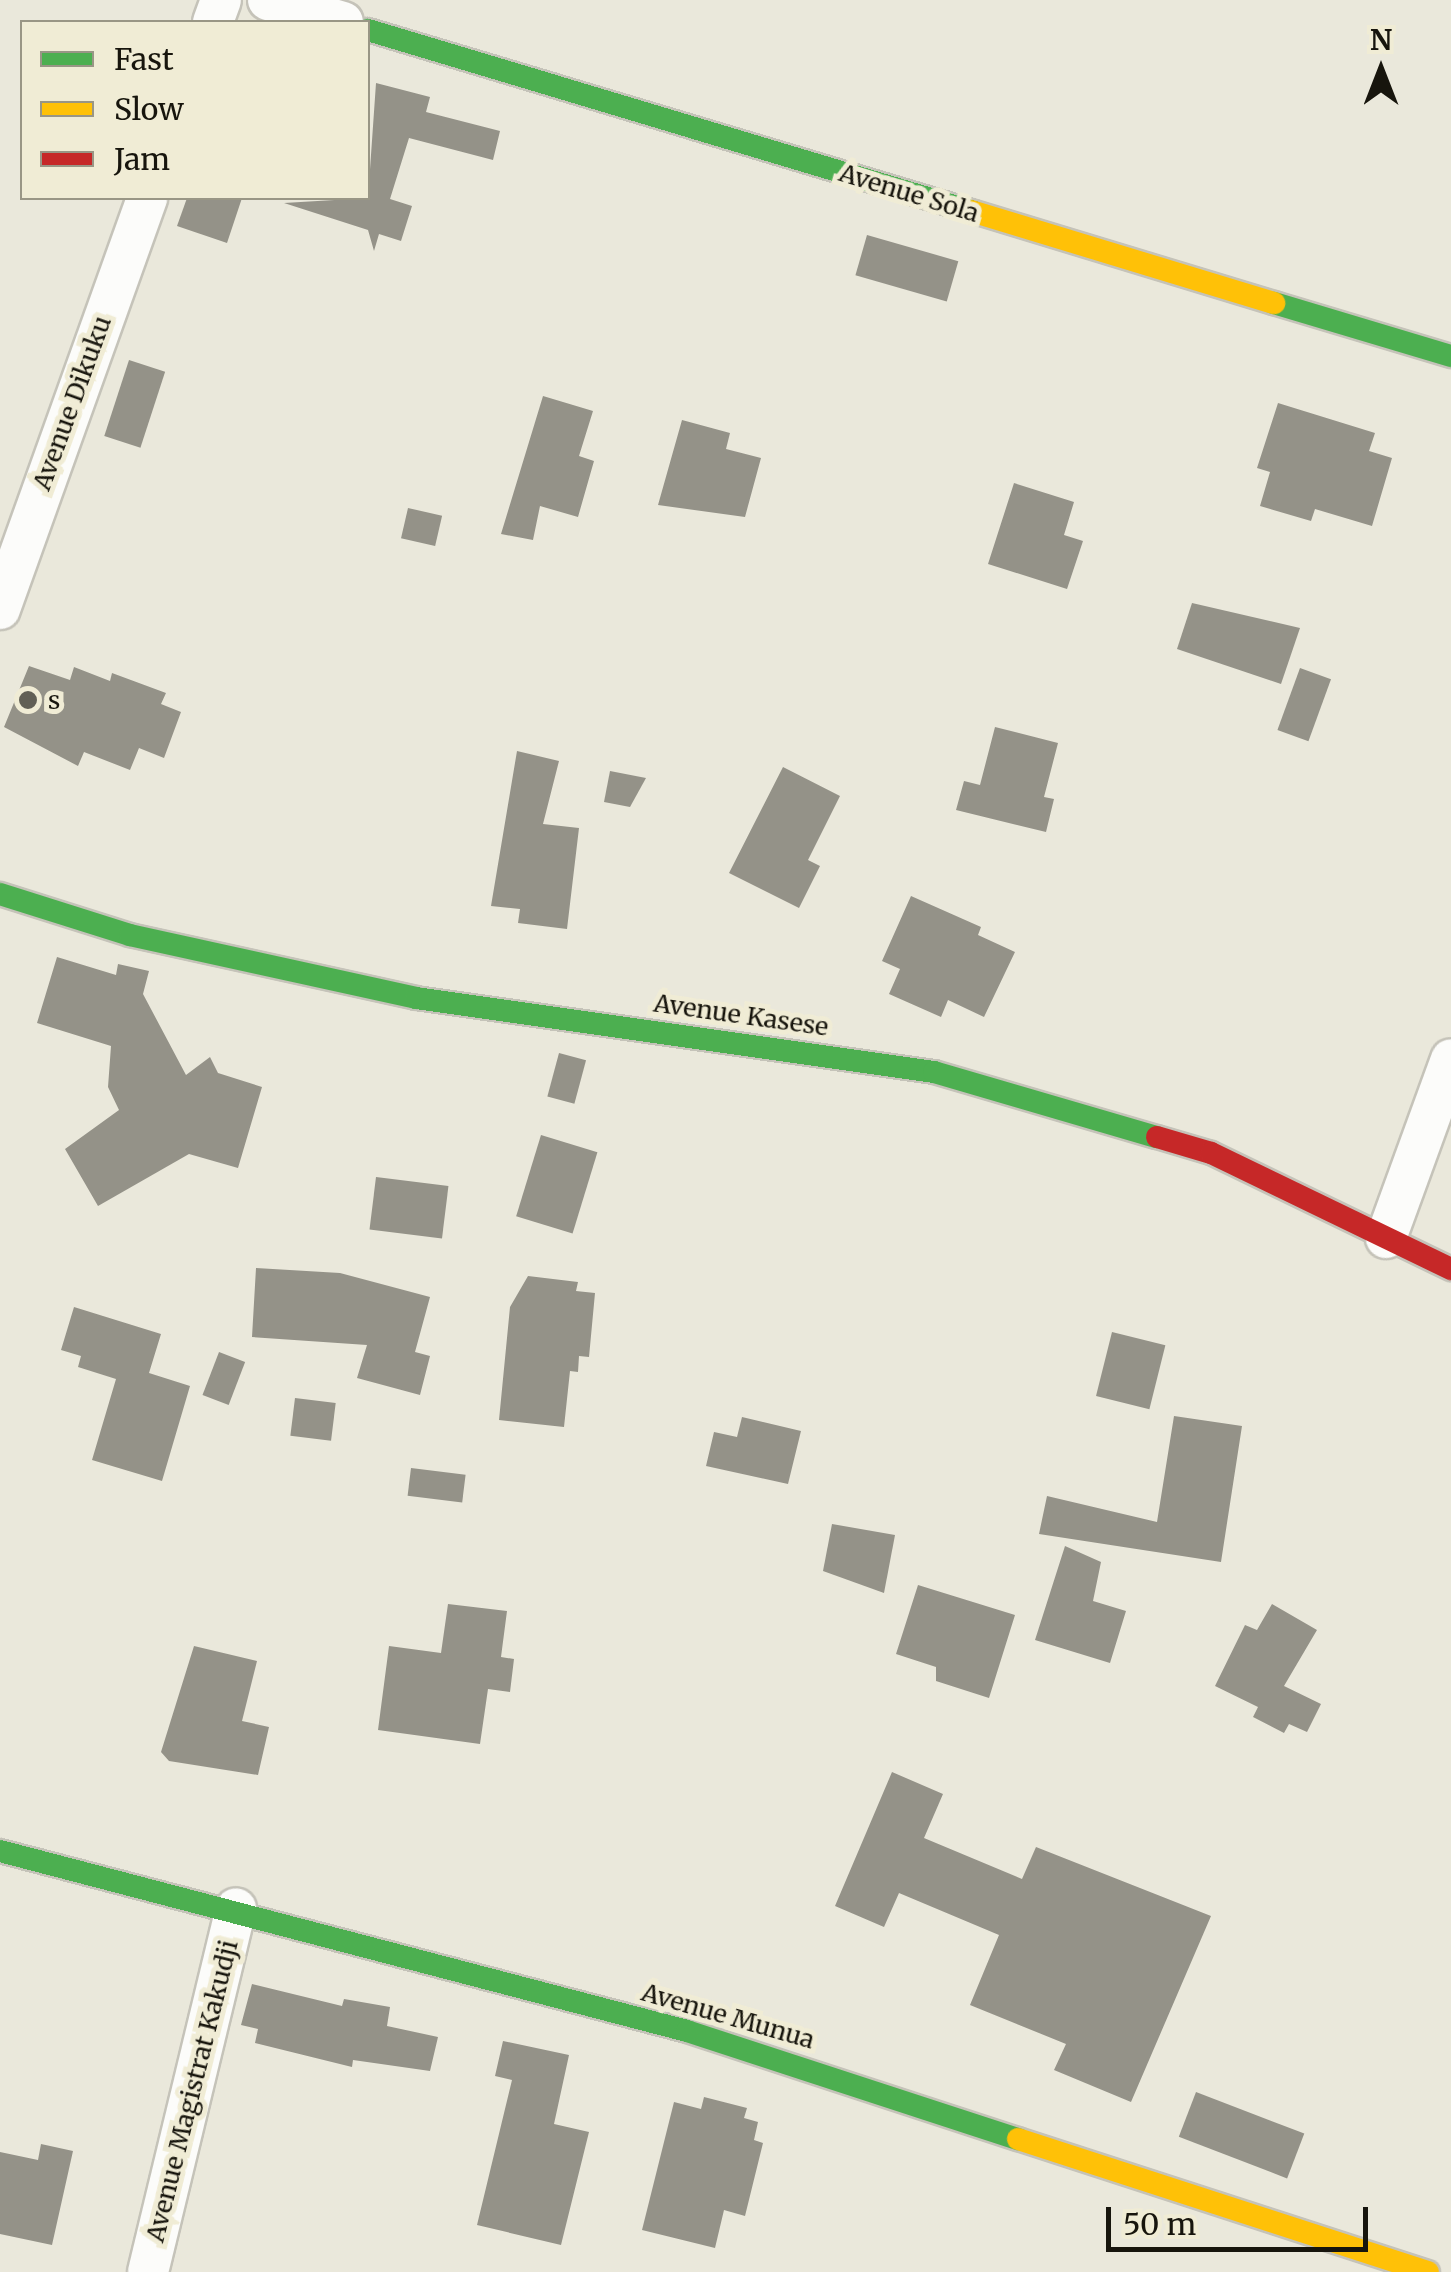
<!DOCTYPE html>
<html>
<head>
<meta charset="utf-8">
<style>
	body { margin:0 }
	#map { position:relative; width:1451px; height:2272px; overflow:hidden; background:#eae8db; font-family:Merriweather,serif }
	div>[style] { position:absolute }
	.building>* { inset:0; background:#949288; transform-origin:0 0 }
	.roads { filter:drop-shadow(2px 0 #c5c3b9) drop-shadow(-2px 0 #c5c3b9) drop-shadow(0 2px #c5c3b9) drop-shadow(0 -2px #c5c3b9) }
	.street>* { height:40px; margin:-20px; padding:0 20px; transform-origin:20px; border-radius:20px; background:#fcfcfa }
	.fast>* { height:22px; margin:-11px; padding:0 11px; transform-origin:11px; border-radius:11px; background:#4caf50 }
	.slow>* { height:22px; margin:-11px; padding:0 11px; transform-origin:11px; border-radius:11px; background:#ffc107 }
	.jam>* { height:22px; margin:-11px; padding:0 11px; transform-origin:11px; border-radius:11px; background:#c62828 }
	.dots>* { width:28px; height:28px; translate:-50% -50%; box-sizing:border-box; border:5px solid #f0ecd5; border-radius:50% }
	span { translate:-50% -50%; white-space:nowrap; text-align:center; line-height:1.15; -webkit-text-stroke:10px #f0ecd5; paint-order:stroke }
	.street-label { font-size:25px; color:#17150d }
	.poi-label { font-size:25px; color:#17150d }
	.left { translate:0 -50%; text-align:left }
	.legend { position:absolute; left:20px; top:20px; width:350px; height:180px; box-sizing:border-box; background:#f0ecd5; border:2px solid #999685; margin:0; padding:12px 18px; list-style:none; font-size:30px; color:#17150d }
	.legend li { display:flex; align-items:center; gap:20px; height:50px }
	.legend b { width:50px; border:2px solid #999685 }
	.north { position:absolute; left:1331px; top:20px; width:100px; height:100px; -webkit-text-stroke:8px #f0ecd5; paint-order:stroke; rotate:0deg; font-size:28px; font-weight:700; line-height:40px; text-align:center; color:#17150d }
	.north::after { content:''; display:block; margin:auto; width:35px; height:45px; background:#17150d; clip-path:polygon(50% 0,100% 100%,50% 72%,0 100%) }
	.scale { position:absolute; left:1106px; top:2207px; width:262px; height:45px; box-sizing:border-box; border:5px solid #17150d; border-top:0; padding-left:12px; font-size:30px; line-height:35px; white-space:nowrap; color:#17150d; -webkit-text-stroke:8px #f0ecd5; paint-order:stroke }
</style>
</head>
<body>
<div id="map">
	<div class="building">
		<div style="clip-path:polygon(376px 83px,430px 97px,426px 112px,500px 131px,493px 160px,409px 138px,390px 199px,412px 206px,401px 241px,379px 234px,374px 251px,368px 230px,284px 203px,368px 198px)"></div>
		<div style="clip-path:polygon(187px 198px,242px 198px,227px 243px,177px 226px)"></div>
		<div style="left:867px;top:235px;width:95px;height:42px;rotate:16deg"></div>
		<div style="left:129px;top:360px;width:38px;height:80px;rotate:18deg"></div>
		<div style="clip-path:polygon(543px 396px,593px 411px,579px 456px,594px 461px,578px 517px,540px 506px,533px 540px,501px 534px)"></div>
		<div style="clip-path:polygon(1278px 403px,1375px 433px,1369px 451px,1392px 458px,1372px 526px,1315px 509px,1311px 521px,1260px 506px,1270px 472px,1257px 468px)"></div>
		<div style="clip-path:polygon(682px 420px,730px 433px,726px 449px,761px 458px,745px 517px,658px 505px)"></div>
		<div style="clip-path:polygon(1014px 483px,1074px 502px,1064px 535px,1083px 541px,1067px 589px,988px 564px)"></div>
		<div style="left:408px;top:508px;width:35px;height:31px;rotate:13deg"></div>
		<div style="clip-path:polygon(1192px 603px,1300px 628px,1281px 684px,1177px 649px)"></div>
		<div style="clip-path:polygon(29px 666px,70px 680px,74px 667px,110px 681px,112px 673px,166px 693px,161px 704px,181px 712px,164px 758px,139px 748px,130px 770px,84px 752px,78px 766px,4px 727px)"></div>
		<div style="left:1300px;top:668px;width:33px;height:66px;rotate:20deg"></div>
		<div style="clip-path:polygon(995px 727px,1058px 743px,1044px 797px,1054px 799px,1046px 832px,956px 810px,964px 781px,980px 785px)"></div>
		<div style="clip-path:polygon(517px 751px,559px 761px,543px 824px,579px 828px,567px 929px,518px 923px,520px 909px,491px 906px)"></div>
		<div style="clip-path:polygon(783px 767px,840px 796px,808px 860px,820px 866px,799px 908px,729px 873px)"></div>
		<div style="clip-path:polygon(610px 771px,646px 778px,630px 807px,604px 802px)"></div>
		<div style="clip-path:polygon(911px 896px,981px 927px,978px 935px,1015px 952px,984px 1017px,948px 1000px,941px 1017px,889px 994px,900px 969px,882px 961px)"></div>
		<div style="clip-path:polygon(57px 957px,116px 975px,118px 964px,149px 971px,143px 994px,186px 1075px,210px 1057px,218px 1073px,262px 1087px,238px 1168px,189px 1154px,98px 1206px,65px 1149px,119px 1110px,108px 1087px,111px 1046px,37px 1023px)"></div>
		<div style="left:559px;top:1053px;width:28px;height:45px;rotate:15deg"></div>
		<div style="left:541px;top:1135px;width:59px;height:85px;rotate:17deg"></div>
		<div style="left:376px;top:1177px;width:73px;height:53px;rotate:7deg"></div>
		<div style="clip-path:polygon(256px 1268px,340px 1273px,430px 1297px,415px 1352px,430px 1356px,420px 1395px,357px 1378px,367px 1345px,252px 1337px)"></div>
		<div style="clip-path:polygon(528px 1276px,578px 1282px,576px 1291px,595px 1293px,589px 1357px,579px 1356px,578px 1372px,570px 1371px,564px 1427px,499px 1420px,510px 1307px)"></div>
		<div style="clip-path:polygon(74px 1307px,161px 1334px,149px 1373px,190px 1386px,162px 1481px,92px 1460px,116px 1379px,78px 1367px,81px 1356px,61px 1350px)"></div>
		<div style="left:1112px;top:1332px;width:55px;height:66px;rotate:14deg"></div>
		<div style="left:219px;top:1352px;width:28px;height:46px;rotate:21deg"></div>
		<div style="left:295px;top:1398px;width:41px;height:38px;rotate:7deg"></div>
		<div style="clip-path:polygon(1174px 1416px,1242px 1426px,1221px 1562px,1039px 1534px,1047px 1496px,1157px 1522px)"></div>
		<div style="clip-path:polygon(742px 1417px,801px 1431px,788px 1484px,706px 1466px,714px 1432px,737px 1437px)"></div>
		<div style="left:411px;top:1468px;width:55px;height:28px;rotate:7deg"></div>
		<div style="clip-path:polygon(832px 1524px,895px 1535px,884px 1593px,823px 1571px)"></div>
		<div style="clip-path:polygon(1065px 1546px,1101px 1562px,1093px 1601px,1126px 1611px,1110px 1663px,1035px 1640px)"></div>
		<div style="clip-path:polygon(918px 1585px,1015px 1615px,989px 1698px,936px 1681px,936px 1667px,896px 1654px)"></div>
		<div style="clip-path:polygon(448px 1604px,507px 1611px,501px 1657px,514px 1659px,510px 1692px,488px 1689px,480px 1744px,378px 1730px,389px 1646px,441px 1653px)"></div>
		<div style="clip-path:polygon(1272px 1604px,1317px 1630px,1284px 1686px,1321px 1704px,1307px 1732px,1289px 1724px,1284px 1733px,1253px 1717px,1258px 1707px,1215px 1686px,1245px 1625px,1257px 1630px)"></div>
		<div style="clip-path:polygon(194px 1646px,257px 1661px,242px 1721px,269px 1727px,258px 1775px,169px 1761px,161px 1752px)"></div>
		<div style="clip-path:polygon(892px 1772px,943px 1794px,924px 1838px,1022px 1879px,1036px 1847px,1211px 1916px,1131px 2102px,1054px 2070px,1066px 2044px,970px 2005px,999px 1935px,899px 1893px,884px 1927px,835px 1906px)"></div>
		<div style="clip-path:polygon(252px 1984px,342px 2006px,344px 1999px,390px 2007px,387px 2026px,438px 2037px,430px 2071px,353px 2060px,352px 2067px,255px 2043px,258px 2029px,241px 2025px)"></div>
		<div style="clip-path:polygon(503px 2041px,569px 2055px,554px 2124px,589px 2132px,561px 2245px,477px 2225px,512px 2080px,495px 2076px)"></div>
		<div style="left:1196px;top:2092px;width:116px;height:48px;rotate:21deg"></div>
		<div style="clip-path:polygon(704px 2097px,747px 2108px,744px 2118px,758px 2122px,754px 2140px,763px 2143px,745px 2216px,724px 2210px,715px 2248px,642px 2230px,674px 2102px,701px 2109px)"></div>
		<div style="clip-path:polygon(41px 2144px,73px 2151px,52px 2245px,0 2234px,0 2152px,38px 2160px)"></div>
	</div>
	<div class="roads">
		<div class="street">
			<div style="left:268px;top:0;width:78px;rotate:16.3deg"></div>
			<div style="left:213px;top:22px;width:23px;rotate:-70deg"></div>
			<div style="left:0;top:609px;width:436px;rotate:-70.3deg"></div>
			<div style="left:1386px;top:1238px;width:190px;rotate:-70deg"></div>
			<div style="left:148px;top:2272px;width:374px;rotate:-76.4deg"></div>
		</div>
		<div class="fast">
			<div style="left:368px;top:30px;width:630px;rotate:16.71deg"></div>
			<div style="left:1274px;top:303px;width:185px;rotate:16.7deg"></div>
			<div style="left:0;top:894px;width:136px;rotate:17.5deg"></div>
			<div style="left:130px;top:935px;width:293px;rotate:12.4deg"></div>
			<div style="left:416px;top:998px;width:523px;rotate:8.13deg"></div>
			<div style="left:934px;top:1072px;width:232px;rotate:16.3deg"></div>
			<div style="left:0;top:1851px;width:710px;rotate:14.68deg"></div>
			<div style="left:687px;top:2031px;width:348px;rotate:18.1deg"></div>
		</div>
		<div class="slow">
			<div style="left:971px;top:211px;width:317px;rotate:16.9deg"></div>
			<div style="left:1018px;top:2139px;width:431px;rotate:18deg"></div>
		</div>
		<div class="jam">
			<div style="left:1157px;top:1137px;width:56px;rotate:16.5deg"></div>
			<div style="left:1211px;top:1153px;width:267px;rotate:25.8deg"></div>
		</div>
	</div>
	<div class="dots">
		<div style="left:28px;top:700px;background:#615f55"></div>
	</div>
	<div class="street-label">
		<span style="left:909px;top:193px;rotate:17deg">Avenue Sola</span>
		<span style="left:72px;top:403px;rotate:-70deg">Avenue Dikuku</span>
		<span style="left:741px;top:1015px;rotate:8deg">Avenue Kasese</span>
		<span style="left:728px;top:2016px;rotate:16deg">Avenue Munua</span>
		<span style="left:192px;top:2091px;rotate:-76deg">Avenue Magistrat Kakudji</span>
	</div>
	<div class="poi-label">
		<span class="left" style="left:48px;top:700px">s</span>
	</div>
	<ul class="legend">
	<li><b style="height:12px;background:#4caf50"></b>Fast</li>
	<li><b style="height:12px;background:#ffc107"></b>Slow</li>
	<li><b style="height:12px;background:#c62828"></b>Jam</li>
	</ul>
	<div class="north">N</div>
	<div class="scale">50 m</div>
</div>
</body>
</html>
